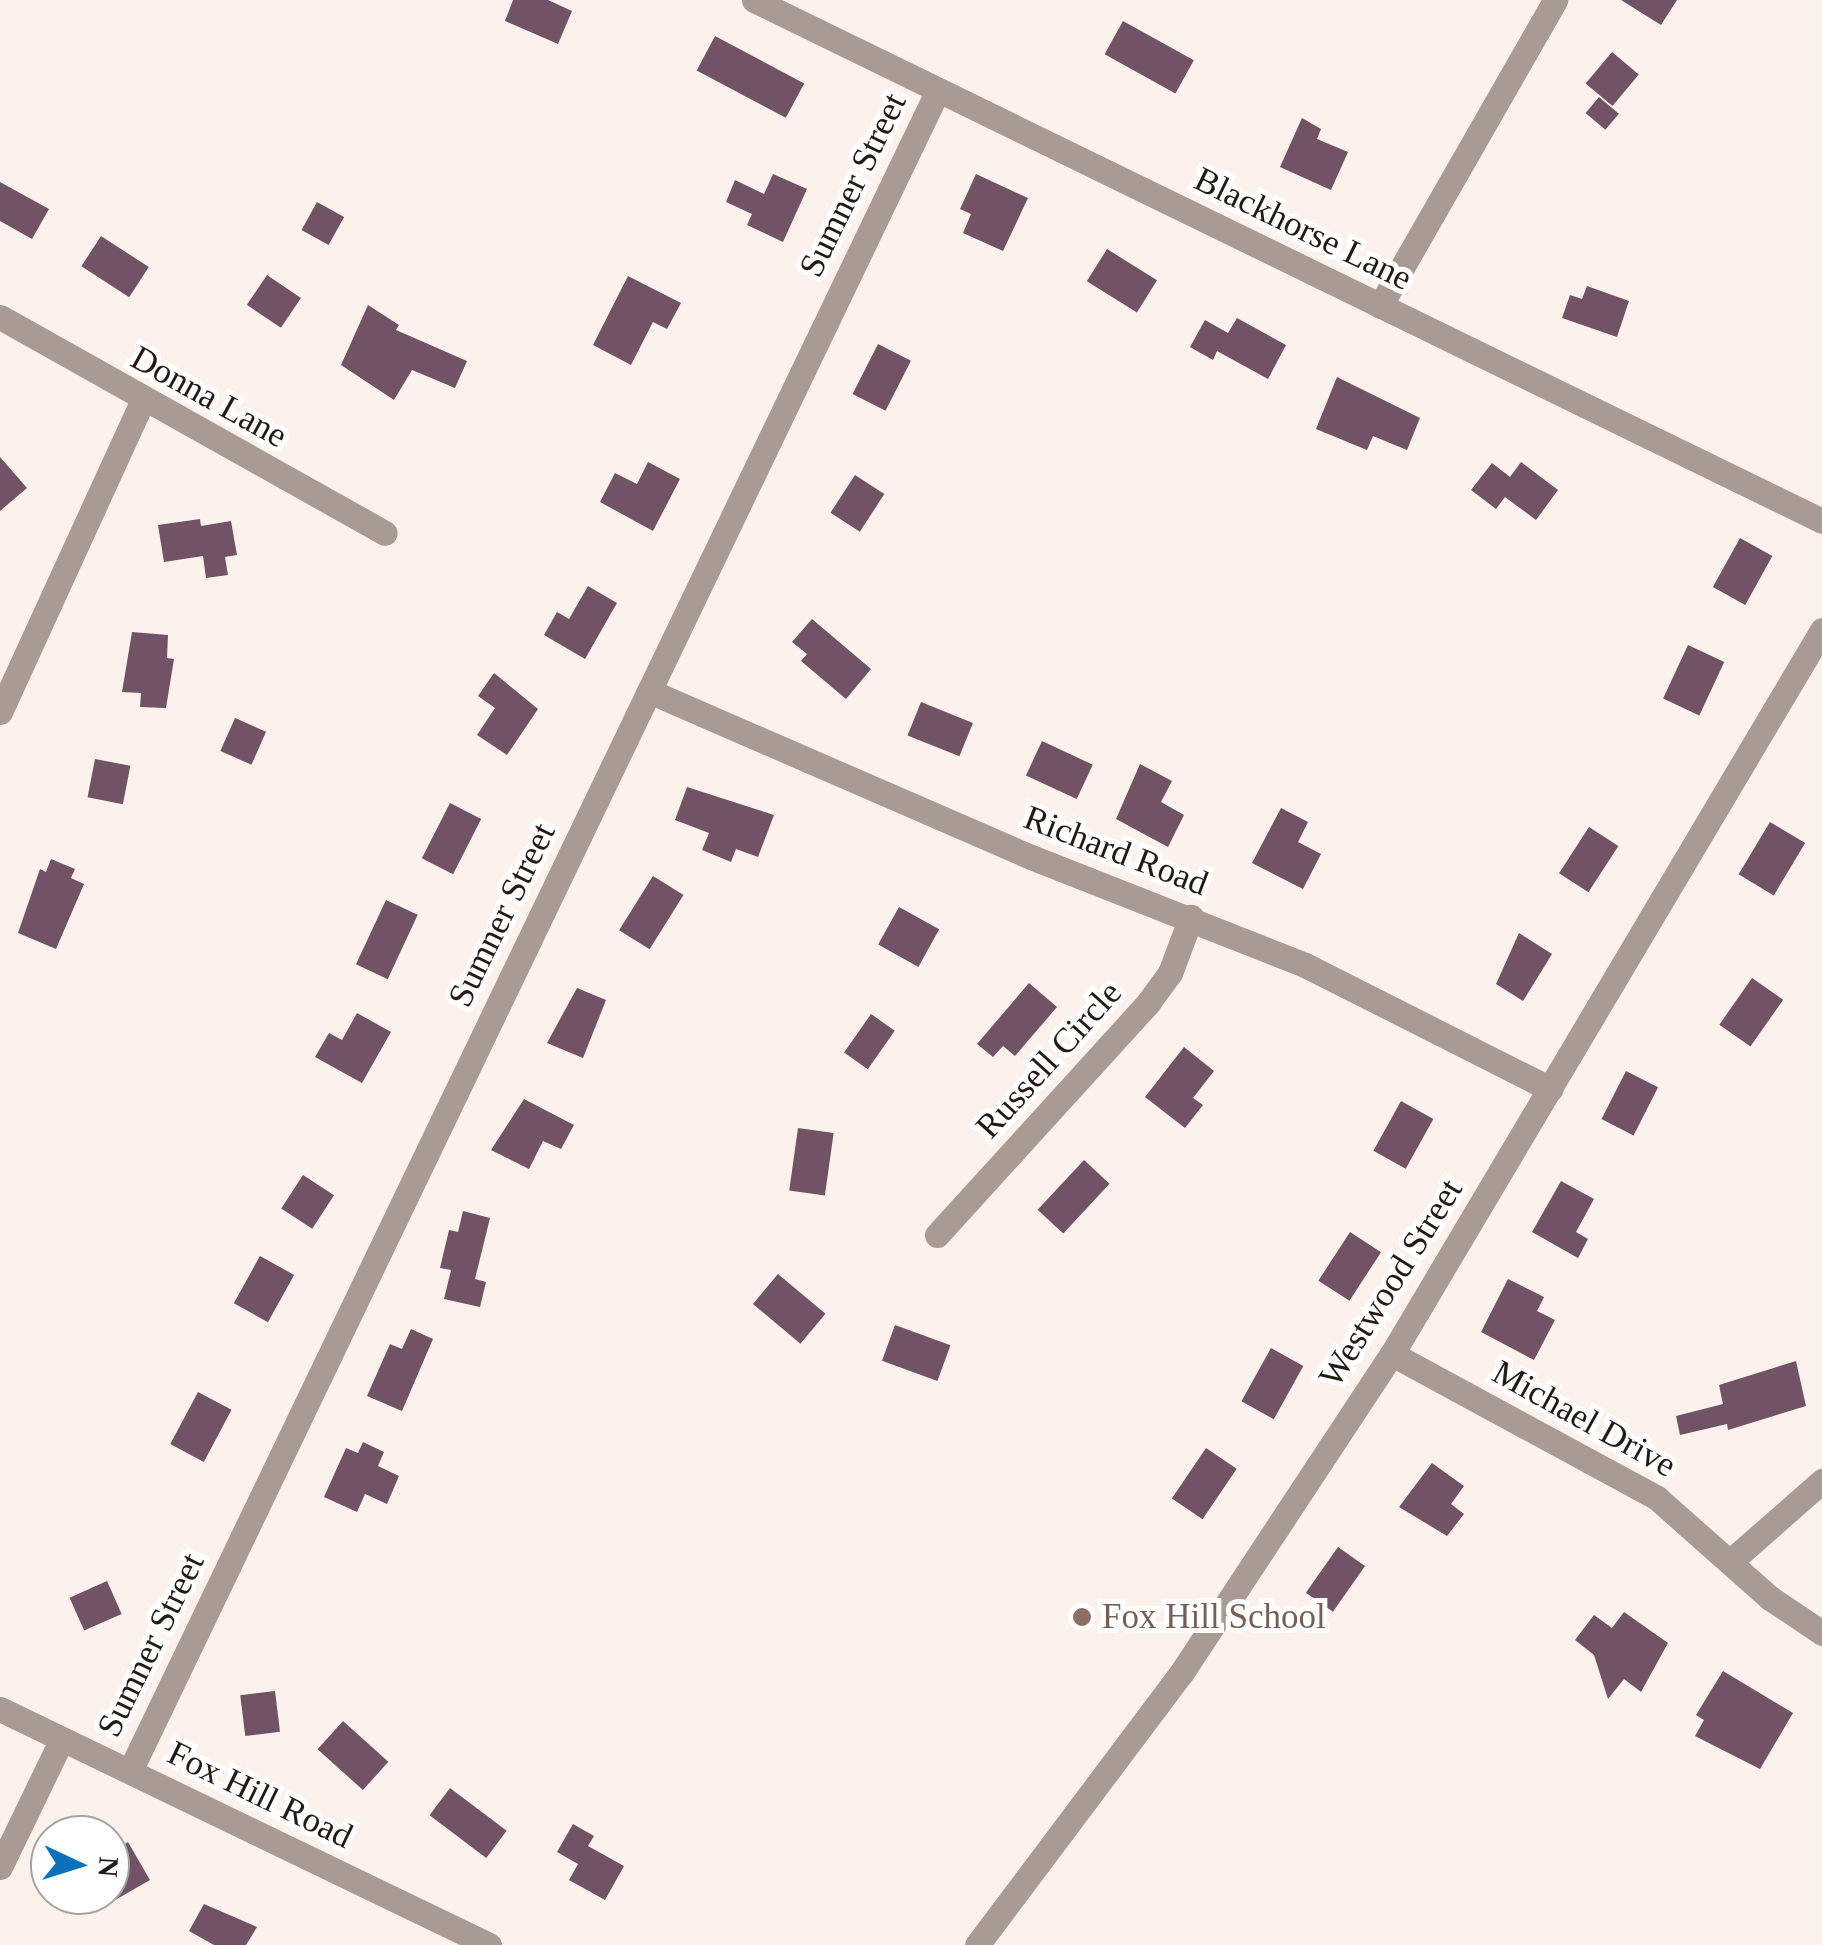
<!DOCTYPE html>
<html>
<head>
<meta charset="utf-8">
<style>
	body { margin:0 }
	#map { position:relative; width:1822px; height:1945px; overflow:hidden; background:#fcf1eb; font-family:Georgia,serif }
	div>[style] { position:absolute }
	.building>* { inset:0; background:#725265; transform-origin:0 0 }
	.minor>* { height:25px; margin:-12.5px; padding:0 12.5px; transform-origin:12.5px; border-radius:12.5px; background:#a79b94 }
	.dots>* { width:28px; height:28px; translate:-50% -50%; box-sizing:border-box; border:5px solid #fff; border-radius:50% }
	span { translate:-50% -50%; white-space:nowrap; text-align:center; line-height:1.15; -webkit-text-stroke:10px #fff; paint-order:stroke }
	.street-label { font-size:35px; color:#231a13 }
	.education-label { font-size:35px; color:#785e54 }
	.left { translate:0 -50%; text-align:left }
	.north { position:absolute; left:30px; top:1815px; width:100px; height:100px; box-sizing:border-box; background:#fff; border:2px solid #a7a3a1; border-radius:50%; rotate:94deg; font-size:28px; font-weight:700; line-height:40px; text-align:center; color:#231a13 }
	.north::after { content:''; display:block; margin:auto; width:35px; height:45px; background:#0b71bd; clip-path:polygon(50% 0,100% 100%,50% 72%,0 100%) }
</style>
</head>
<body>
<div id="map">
	<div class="building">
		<div style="clip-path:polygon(513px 0,548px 0,572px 11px,558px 44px,505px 21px)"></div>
		<div style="clip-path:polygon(1621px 0,1677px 0,1661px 25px)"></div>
		<div style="left:1123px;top:21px;width:81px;height:38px;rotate:29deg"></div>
		<div style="left:715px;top:36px;width:101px;height:39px;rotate:28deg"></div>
		<div style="left:1612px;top:52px;width:35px;height:41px;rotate:40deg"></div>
		<div style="left:1599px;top:97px;width:26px;height:21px;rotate:40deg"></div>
		<div style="clip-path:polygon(1302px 118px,1321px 129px,1317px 139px,1348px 152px,1331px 190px,1280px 167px)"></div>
		<div style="clip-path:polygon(773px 174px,807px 189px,783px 242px,747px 225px,752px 214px,726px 202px,735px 180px,764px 194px)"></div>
		<div style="clip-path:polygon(976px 174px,1028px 198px,1003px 251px,963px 233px,971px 214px,960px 209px)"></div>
		<div style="clip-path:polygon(0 182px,49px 209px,32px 239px,0 221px)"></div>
		<div style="left:317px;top:202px;width:31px;height:32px;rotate:29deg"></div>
		<div style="left:101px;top:236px;width:57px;height:36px;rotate:33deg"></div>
		<div style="left:1107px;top:249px;width:59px;height:38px;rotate:32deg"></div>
		<div style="left:267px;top:275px;width:41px;height:36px;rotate:34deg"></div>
		<div style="clip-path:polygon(628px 276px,681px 303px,667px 329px,653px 322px,631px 365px,593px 345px)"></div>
		<div style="clip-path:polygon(1587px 286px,1629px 301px,1617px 337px,1562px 318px,1570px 295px,1582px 299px)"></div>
		<div style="clip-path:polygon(368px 305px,399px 325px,396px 330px,467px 361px,455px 388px,412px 370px,394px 400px,341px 365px)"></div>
		<div style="clip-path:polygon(1237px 318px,1286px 345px,1268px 379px,1217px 351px,1213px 360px,1190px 347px,1205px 320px,1228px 333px)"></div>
		<div style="left:878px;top:344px;width:37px;height:56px;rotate:27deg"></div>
		<div style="clip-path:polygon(1337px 377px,1420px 418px,1407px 450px,1373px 436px,1367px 450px,1316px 429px)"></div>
		<div style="clip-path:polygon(0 457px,27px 488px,0 511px)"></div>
		<div style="clip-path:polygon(648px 462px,680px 479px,653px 531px,600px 502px,615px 473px,637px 484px)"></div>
		<div style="clip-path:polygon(1521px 462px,1558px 490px,1536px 520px,1505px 497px,1496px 509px,1471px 490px,1492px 463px,1510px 477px)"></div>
		<div style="left:855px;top:475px;width:35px;height:45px;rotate:33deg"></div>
		<div style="clip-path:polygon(200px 519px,201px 526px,231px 521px,237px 555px,225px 557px,228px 575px,206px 578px,203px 556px,164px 562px,158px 525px)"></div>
		<div style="left:1740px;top:538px;width:37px;height:56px;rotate:29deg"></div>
		<div style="clip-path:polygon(588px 586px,617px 603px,585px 659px,544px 635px,557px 612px,569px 619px)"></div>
		<div style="clip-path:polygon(812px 619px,871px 669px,846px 699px,801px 661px,807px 654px,792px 642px)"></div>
		<div style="clip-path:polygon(132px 632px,168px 635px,167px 658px,174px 659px,166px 708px,140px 707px,141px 693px,122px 692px)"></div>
		<div style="left:1688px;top:645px;width:40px;height:59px;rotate:25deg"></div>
		<div style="clip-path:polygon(494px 673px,538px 709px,507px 755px,477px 735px,495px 708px,478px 696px)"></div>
		<div style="left:921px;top:702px;width:56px;height:36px;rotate:22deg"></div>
		<div style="left:235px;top:718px;width:34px;height:36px;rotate:24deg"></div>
		<div style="left:1042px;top:741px;width:56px;height:38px;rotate:25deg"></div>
		<div style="left:95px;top:759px;width:36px;height:39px;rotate:11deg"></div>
		<div style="clip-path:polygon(1140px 764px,1172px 781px,1161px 802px,1184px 815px,1168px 847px,1116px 819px)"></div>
		<div style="clip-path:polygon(687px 787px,774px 815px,758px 857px,736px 849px,731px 862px,702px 850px,709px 833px,675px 820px)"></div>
		<div style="left:450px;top:803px;width:35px;height:62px;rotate:27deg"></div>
		<div style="clip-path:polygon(1281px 808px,1308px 822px,1298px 842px,1321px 854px,1303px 889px,1252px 863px)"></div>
		<div style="left:1770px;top:822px;width:41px;height:61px;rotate:31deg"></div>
		<div style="left:1589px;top:827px;width:35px;height:55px;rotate:33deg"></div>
		<div style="clip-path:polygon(51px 859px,75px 869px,71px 878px,84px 884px,56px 949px,18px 933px,40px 869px,46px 872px)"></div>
		<div style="left:653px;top:876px;width:36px;height:64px;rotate:32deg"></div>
		<div style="left:386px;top:900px;width:35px;height:71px;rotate:25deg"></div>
		<div style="left:899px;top:907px;width:46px;height:43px;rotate:29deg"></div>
		<div style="clip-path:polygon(1519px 933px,1552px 954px,1523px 1001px,1496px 984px)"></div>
		<div style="left:1752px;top:978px;width:38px;height:57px;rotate:35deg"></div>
		<div style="clip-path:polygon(1029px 983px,1057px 1007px,1015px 1056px,1003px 1046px,993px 1057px,977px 1044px)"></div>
		<div style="clip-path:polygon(577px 988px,606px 1000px,583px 1058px,547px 1043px)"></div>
		<div style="clip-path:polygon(357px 1013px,391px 1032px,362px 1083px,315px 1057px,329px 1033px,342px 1040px)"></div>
		<div style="left:871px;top:1014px;width:29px;height:47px;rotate:35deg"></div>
		<div style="clip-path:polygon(1184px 1047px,1214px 1071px,1193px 1098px,1203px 1105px,1185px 1128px,1145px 1097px)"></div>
		<div style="left:1626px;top:1071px;width:36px;height:54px;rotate:27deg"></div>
		<div style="clip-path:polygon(524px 1099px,574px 1125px,561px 1149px,543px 1141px,529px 1169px,491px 1150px)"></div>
		<div style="left:1401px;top:1101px;width:37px;height:57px;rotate:29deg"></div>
		<div style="left:798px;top:1128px;width:36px;height:63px;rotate:8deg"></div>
		<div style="left:1084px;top:1160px;width:35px;height:68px;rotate:43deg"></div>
		<div style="left:303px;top:1175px;width:37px;height:40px;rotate:33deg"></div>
		<div style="clip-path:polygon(1561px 1181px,1594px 1199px,1576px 1232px,1588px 1239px,1578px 1258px,1532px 1232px)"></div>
		<div style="clip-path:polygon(463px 1211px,490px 1218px,475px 1279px,486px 1282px,480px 1307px,444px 1299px,451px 1270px,440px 1268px,449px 1230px,458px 1232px)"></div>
		<div style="left:1350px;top:1232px;width:37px;height:58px;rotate:33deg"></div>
		<div style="left:260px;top:1256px;width:39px;height:54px;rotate:29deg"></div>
		<div style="left:778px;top:1274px;width:62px;height:39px;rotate:40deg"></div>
		<div style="clip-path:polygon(1508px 1279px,1544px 1297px,1537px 1311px,1555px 1320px,1534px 1360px,1481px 1332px)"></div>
		<div style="left:895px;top:1325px;width:59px;height:38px;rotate:20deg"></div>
		<div style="clip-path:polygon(411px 1329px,433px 1339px,402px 1411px,367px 1396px,390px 1344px,402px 1349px)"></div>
		<div style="left:1271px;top:1348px;width:37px;height:61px;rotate:29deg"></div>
		<div style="clip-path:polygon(1796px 1361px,1806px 1406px,1728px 1430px,1727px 1424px,1680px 1435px,1676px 1416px,1723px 1404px,1719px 1385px)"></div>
		<div style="left:198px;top:1392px;width:38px;height:59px;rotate:28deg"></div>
		<div style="clip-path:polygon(363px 1442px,384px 1452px,378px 1466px,399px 1476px,387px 1504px,365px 1494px,357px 1512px,324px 1497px,346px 1448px,358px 1453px)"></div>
		<div style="left:1206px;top:1448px;width:37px;height:61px;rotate:34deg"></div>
		<div style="clip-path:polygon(1432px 1463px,1464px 1486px,1451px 1504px,1464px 1514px,1447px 1536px,1399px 1507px)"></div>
		<div style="left:1338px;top:1547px;width:33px;height:56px;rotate:35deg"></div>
		<div style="left:107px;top:1581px;width:36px;height:41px;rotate:66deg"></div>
		<div style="clip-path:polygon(1624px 1612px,1668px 1643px,1641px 1692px,1624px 1679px,1608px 1699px,1594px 1655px,1575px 1640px,1594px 1615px,1612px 1628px)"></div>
		<div style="clip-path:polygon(1723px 1671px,1793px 1713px,1760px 1769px,1695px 1736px,1704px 1720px,1696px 1715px)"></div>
		<div style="left:275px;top:1691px;width:41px;height:35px;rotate:83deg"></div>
		<div style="left:343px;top:1721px;width:61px;height:38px;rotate:42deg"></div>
		<div style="left:450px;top:1788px;width:71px;height:34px;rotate:37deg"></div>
		<div style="clip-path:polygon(573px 1824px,594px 1836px,588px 1846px,624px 1866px,605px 1900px,569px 1880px,578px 1864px,557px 1852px)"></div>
		<div style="clip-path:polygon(128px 1842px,150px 1880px,110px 1903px,110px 1853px)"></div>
		<div style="clip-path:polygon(204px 1904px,257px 1927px,246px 1945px,214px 1945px,189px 1931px)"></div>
	</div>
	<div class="minor">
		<div style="left:754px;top:0;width:1188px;rotate:26deg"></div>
		<div style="left:1380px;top:306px;width:353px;rotate:-60.2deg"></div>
		<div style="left:0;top:317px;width:441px;rotate:29.3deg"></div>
		<div style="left:649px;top:691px;width:417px;rotate:23.5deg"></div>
		<div style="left:1031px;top:857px;width:295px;rotate:21.5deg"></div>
		<div style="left:1305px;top:965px;width:275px;rotate:26.8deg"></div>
		<div style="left:0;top:712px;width:343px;rotate:-65.4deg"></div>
		<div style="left:937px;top:1235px;width:314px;rotate:-47.7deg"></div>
		<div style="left:1148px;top:1003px;width:37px;rotate:-54deg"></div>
		<div style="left:1170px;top:973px;width:60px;rotate:-69.4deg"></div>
		<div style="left:1392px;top:1354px;width:302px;rotate:28.5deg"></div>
		<div style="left:1657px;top:1498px;width:151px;rotate:41.5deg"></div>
		<div style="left:1770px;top:1598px;width:63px;rotate:33.9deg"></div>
		<div style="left:1732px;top:1560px;width:120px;rotate:-41.3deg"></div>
		<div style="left:0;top:1709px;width:543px;rotate:25.76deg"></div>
		<div style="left:130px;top:1771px;width:1865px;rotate:-64.33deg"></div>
		<div style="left:0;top:1867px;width:142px;rotate:-64.2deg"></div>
		<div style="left:977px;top:1945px;width:341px;rotate:-53.1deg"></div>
		<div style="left:1182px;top:1672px;width:381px;rotate:-56.6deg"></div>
		<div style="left:1392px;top:1354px;width:842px;rotate:-59.29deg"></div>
	</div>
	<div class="dots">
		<div style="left:1082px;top:1617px;background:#8d6e63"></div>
	</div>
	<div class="street-label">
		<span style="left:853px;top:185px;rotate:-64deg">Sumner Street</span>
		<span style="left:1303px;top:229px;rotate:26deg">Blackhorse Lane</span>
		<span style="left:209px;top:397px;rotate:29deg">Donna Lane</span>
		<span style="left:1116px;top:851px;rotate:21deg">Richard Road</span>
		<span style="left:502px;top:915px;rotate:-64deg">Sumner Street</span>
		<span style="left:1049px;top:1060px;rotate:-48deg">Russell Circle</span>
		<span style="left:1391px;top:1283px;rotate:-58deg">Westwood Street</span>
		<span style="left:1584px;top:1419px;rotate:29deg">Michael Drive</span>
		<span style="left:151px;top:1645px;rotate:-64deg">Sumner Street</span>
		<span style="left:260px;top:1795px;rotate:26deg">Fox Hill Road</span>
	</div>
	<div class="education-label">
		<span class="left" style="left:1102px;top:1617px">Fox Hill School</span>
	</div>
	<div class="north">N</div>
</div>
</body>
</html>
